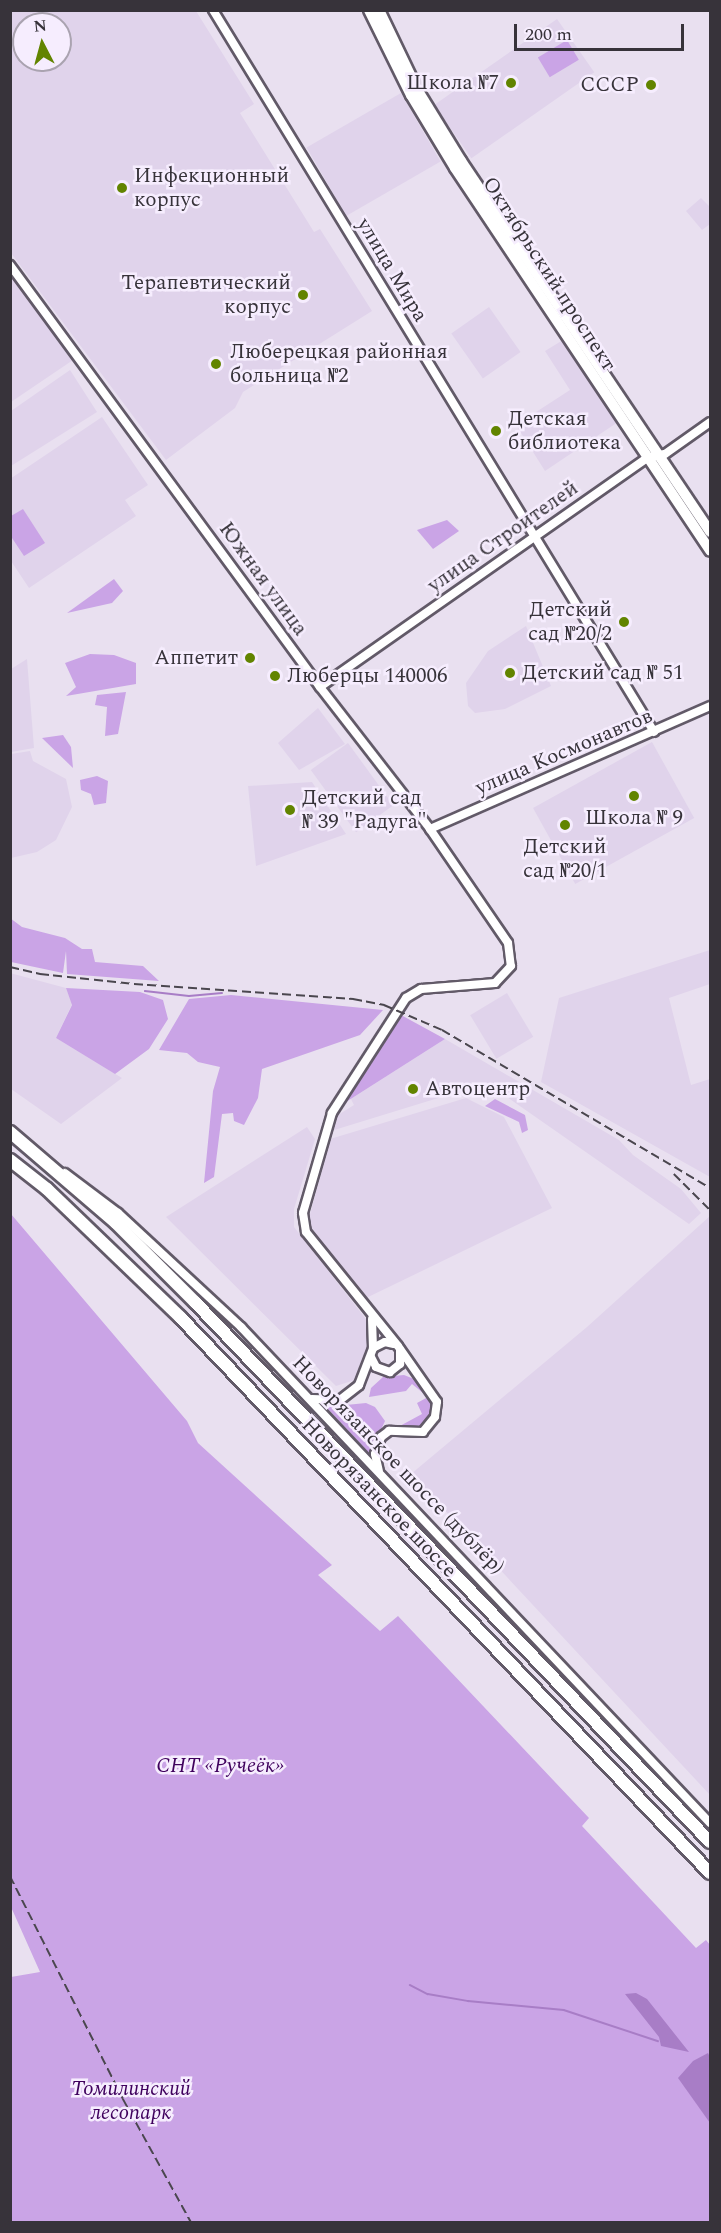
<!DOCTYPE html>
<html>
<head>
<meta charset="utf-8">
<style>
	body { margin:0 }
	#map { position:relative; width:721px; height:2233px; overflow:hidden; background:#e9e0f0; font-family:Spectral,serif }
	div>[style] { position:absolute }
	.built>* { inset:0; background:#e0d3eb; transform-origin:0 0 }
	.green>* { inset:0; background:#caa4e6; transform-origin:0 0 }
	.water>* { inset:0; background:#a87dc6 }
	.stream>* { height:1.5px; margin:-0.75px; padding:0 0.75px; transform-origin:0.75px; border-radius:0.75px; background:#a87dc6 }
	.roads { filter:drop-shadow(2px 0 #625a68) drop-shadow(-2px 0 #625a68) drop-shadow(0 2px #625a68) drop-shadow(0 -2px #625a68) }
	.minor>* { height:8px; margin:-4px; padding:0 4px; transform-origin:4px; border-radius:4px; background:#fff }
	.major>* { height:10px; margin:-5px; padding:0 5px; transform-origin:5px; border-radius:5px; background:#fff }
	.highway>* { height:12px; margin:-6px; padding:0 6px; transform-origin:6px; border-radius:6px; background:#fff }
	.rail>* { height:1.5px; margin-top:-0.75px; transform-origin:0; background:repeating-linear-gradient(90deg,#4a464e 0 9px,transparent 0 13.5px) }
	.dots>* { width:16px; height:16px; translate:-50% -50%; box-sizing:border-box; border:3px solid #f6edfe; border-radius:50% }
	span { translate:-50% -50%; white-space:nowrap; text-align:center; line-height:1.15; -webkit-text-stroke:5px #f6edfe; paint-order:stroke }
	.poi-label { font-size:21px; color:#37333a }
	.right { translate:-100% -50%; text-align:right }
	.left { translate:0 -50%; text-align:left }
	.street-label { font-size:21px; color:#37333a }
	.park-label { font-size:21px; color:#3f005d; font-style:italic }
	.frame { position:absolute; inset:0; border:12px solid #37333a; pointer-events:none }
	.north { position:absolute; left:12px; top:12px; width:60px; height:60px; box-sizing:border-box; background:#f6edfe; border:2px solid #aaa3b0; border-radius:50%; rotate:354deg; font-size:16px; font-weight:700; line-height:24px; text-align:center; color:#37333a }
	.north::after { content:''; display:block; margin:auto; width:21px; height:27px; background:#628400; clip-path:polygon(50% 0,100% 100%,50% 72%,0 100%) }
	.scale { position:absolute; left:514px; top:24px; width:170px; height:27px; box-sizing:border-box; border:3px solid #37333a; border-top:0; padding-left:8px; font-size:18px; line-height:21px; white-space:nowrap; color:#37333a; -webkit-text-stroke:4px #f6edfe; paint-order:stroke }
</style>
</head>
<body>
<div id="map">
	<div class="built">
		<div style="clip-path:polygon(evenodd,10px 11px,196px 11px,254px 104px,240px 113px,314px 232px,320px 229px,372px 311px,243px 392px,235px 408px,166px 460px,11px 253px,10px 11px,24px 24px,60px 24px,60px 60px,24px 60px,24px 24px)"></div>
		<div style="left:557px;top:19px;width:65px;height:150px;rotate:55deg"></div>
		<div style="left:401px;top:93px;width:79px;height:109px;rotate:60deg"></div>
		<div style="clip-path:polygon(701px 198px,710px 207px,710px 224px,702px 230px,686px 211px)"></div>
		<div style="clip-path:polygon(10px 273px,76px 358px,11px 402px,10px 402px)"></div>
		<div style="left:489px;top:307px;width:55px;height:46px;rotate:55deg"></div>
		<div style="clip-path:polygon(563px 340px,618px 422px,545px 471px,516px 425px,570px 390px,545px 351px)"></div>
		<div style="clip-path:polygon(70px 370px,97px 412px,11px 466px,11px 411px)"></div>
		<div style="clip-path:polygon(102px 417px,148px 485px,125px 500px,136px 516px,29px 588px,11px 561px,10px 479px)"></div>
		<div style="clip-path:polygon(526px 626px,551px 686px,505px 709px,475px 713px,468px 706px,466px 683px,488px 651px)"></div>
		<div style="clip-path:polygon(27px 659px,34px 748px,11px 752px,11px 669px)"></div>
		<div style="clip-path:polygon(318px 708px,345px 744px,299px 770px,278px 743px)"></div>
		<div style="left:652px;top:742px;width:87px;height:136px;rotate:61deg"></div>
		<div style="left:348px;top:743px;width:77px;height:46px;rotate:54deg"></div>
		<div style="clip-path:polygon(30px 751px,33px 761px,66px 779px,72px 807px,56px 840px,37px 852px,11px 858px,11px 754px)"></div>
		<div style="clip-path:polygon(312px 782px,346px 834px,256px 866px,248px 786px)"></div>
		<div style="clip-path:polygon(710px 950px,710px 984px,669px 998px,691px 1085px,710px 1079px,710px 1177px,541px 1082px,559px 998px)"></div>
		<div style="clip-path:polygon(10px 973px,66px 988px,72px 1004px,56px 1038px,122px 1078px,61px 1124px,11px 1089px)"></div>
		<div style="left:507px;top:993px;width:51px;height:43px;rotate:59deg"></div>
		<div style="clip-path:polygon(445px 1039px,619px 1140px,633px 1155px,681px 1189px,701px 1213px,689px 1224px,487px 1083px,331px 1131px,338px 1115px,354px 1105px,351px 1099px)"></div>
		<div style="clip-path:polygon(466px 1098px,504px 1117px,552px 1208px,364px 1299px,311px 1227px,309px 1218px,330px 1139px)"></div>
		<div style="clip-path:polygon(307px 1127px,315px 1139px,294px 1209px,294px 1227px,369px 1323px,370px 1332px,363px 1372px,358px 1379px,336px 1386px,166px 1217px)"></div>
		<div style="clip-path:polygon(710px 1216px,710px 1795px,411px 1474px,587px 1327px)"></div>
	</div>
	<div class="green">
		<div style="left:567px;top:40px;width:23px;height:34px;rotate:59deg"></div>
		<div style="clip-path:polygon(23px 509px,45px 543px,24px 556px,10px 535px,11px 516px)"></div>
		<div style="clip-path:polygon(447px 520px,459px 531px,433px 549px,417px 530px)"></div>
		<div style="clip-path:polygon(114px 579px,123px 591px,112px 603px,67px 613px)"></div>
		<div style="clip-path:polygon(90px 654px,114px 655px,136px 663px,136px 684px,66px 696px,76px 687px,65px 663px)"></div>
		<div style="clip-path:polygon(126px 692px,118px 734px,105px 736px,107px 707px,95px 705px,97px 695px)"></div>
		<div style="clip-path:polygon(63px 735px,71px 747px,73px 768px,42px 738px)"></div>
		<div style="clip-path:polygon(97px 776px,108px 781px,106px 803px,94px 805px,91px 794px,81px 790px,80px 780px)"></div>
		<div style="clip-path:polygon(10px 918px,22px 927px,65px 938px,82px 949px,92px 949px,95px 962px,143px 966px,159px 981px,67px 974px,66px 951px,63px 973px,11px 962px)"></div>
		<div style="clip-path:polygon(66px 988px,140px 992px,163px 1000px,168px 1019px,149px 1049px,115px 1074px,56px 1038px,72px 1005px)"></div>
		<div style="clip-path:polygon(231px 995px,383px 1010px,360px 1035px,262px 1069px,258px 1098px,244px 1125px,234px 1121px,233px 1113px,222px 1114px,214px 1177px,204px 1183px,213px 1091px,220px 1067px,198px 1062px,187px 1053px,159px 1050px,189px 999px)"></div>
		<div style="clip-path:polygon(401px 1015px,445px 1039px,346px 1102px,344px 1100px)"></div>
		<div style="clip-path:polygon(495px 1099px,525px 1115px,528px 1130px,522px 1133px,519px 1122px,485px 1106px)"></div>
		<div style="clip-path:polygon(11px 1214px,187px 1421px,198px 1443px,332px 1565px,318px 1575px,380px 1631px,398px 1616px,589px 1818px,582px 1826px,696px 1948px,706px 1940px,710px 1945px,710px 2222px,11px 2222px,11px 1977px,40px 1972px,11px 1907px)"></div>
		<div style="clip-path:polygon(404px 1375px,419px 1381px,433px 1400px,433px 1414px,424px 1426px,413px 1431px,398px 1427px,422px 1414px,417px 1403px,428px 1397px,412px 1384px,406px 1391px,369px 1397px,371px 1388px,383px 1377px)"></div>
		<div style="clip-path:polygon(366px 1403px,375px 1407px,385px 1421px,370px 1454px,326px 1407px)"></div>
	</div>
	<div class="water">
		<div style="clip-path:polygon(636px 1993px,647px 1999px,689px 2052px,661px 2046px,659px 2037px,625px 1994px)"></div>
		<div style="clip-path:polygon(708px 2053px,710px 2057px,710px 2123px,678px 2078px,693px 2061px)"></div>
	</div>
	<div class="stream">
		<div style="left:145px;top:991px;width:44px;rotate:6.5deg"></div>
		<div style="left:189px;top:996px;width:33px;rotate:-5deg"></div>
		<div style="left:410px;top:1985px;width:20px;rotate:27deg"></div>
		<div style="left:428px;top:1994px;width:41px;rotate:9.9deg"></div>
		<div style="left:468px;top:2001px;width:96px;rotate:5.4deg"></div>
		<div style="left:564px;top:2010px;width:99px;rotate:18.3deg"></div>
	</div>
	<div class="roads">
		<div class="minor">
			<div style="left:213px;top:10px;width:846px;rotate:58.58deg"></div>
			<div style="left:10px;top:265px;width:524px;rotate:53.7deg"></div>
			<div style="left:320px;top:687px;width:180px;rotate:52.2deg"></div>
			<div style="left:430px;top:829px;width:138px;rotate:55.6deg"></div>
			<div style="left:508px;top:943px;width:23px;rotate:83deg"></div>
			<div style="left:511px;top:966px;width:23px;rotate:133deg"></div>
			<div style="left:495px;top:983px;width:74px;rotate:175.4deg"></div>
			<div style="left:421px;top:989px;width:17px;rotate:149deg"></div>
			<div style="left:406px;top:998px;width:137px;rotate:122.8deg"></div>
			<div style="left:332px;top:1113px;width:104px;rotate:106.2deg"></div>
			<div style="left:303px;top:1213px;width:19px;rotate:81deg"></div>
			<div style="left:306px;top:1232px;width:146px;rotate:51.1deg"></div>
			<div style="left:398px;top:1346px;width:68px;rotate:55.1deg"></div>
			<div style="left:437px;top:1402px;width:15px;rotate:98deg"></div>
			<div style="left:435px;top:1417px;width:19px;rotate:129deg"></div>
			<div style="left:423px;top:1432px;width:34px;rotate:-178deg"></div>
			<div style="left:389px;top:1431px;width:10px;rotate:143deg"></div>
			<div style="left:381px;top:1437px;width:18px;rotate:109deg"></div>
			<div style="left:375px;top:1454px;width:17px;rotate:77deg"></div>
			<div style="left:320px;top:687px;width:399px;rotate:-35deg"></div>
			<div style="left:647px;top:458px;width:18px;rotate:-13deg"></div>
			<div style="left:665px;top:454px;width:55px;rotate:-35.4deg"></div>
			<div style="left:430px;top:829px;width:306px;rotate:-23.7deg"></div>
			<div style="left:65px;top:1173px;width:66px;rotate:37deg"></div>
			<div style="left:118px;top:1213px;width:168px;rotate:42.8deg"></div>
			<div style="left:241px;top:1327px;width:683px;rotate:46.6deg"></div>
			<div style="left:373px;top:1348px;width:13px;rotate:-27deg"></div>
			<div style="left:385px;top:1342px;width:9px;rotate:13deg"></div>
			<div style="left:371px;top:1357px;width:11px;rotate:63deg"></div>
			<div style="left:376px;top:1367px;width:15px;rotate:20deg"></div>
			<div style="left:390px;top:1372px;width:13px;rotate:-39deg"></div>
			<div style="left:400px;top:1364px;width:14px;rotate:-90deg"></div>
			<div style="left:312px;top:1399px;width:28px;rotate:2deg"></div>
			<div style="left:340px;top:1400px;width:24px;rotate:-38deg"></div>
			<div style="left:359px;top:1385px;width:40px;rotate:-69deg"></div>
			<div style="left:373px;top:1348px;width:29px;rotate:-92deg"></div>
		</div>
		<div class="major">
			<div style="left:369px;top:10px;width:95px;rotate:63.7deg"></div>
			<div style="left:411px;top:95px;width:85px;rotate:58.9deg"></div>
			<div style="left:455px;top:168px;width:460px;rotate:56.3deg"></div>
			<div style="left:379px;top:10px;width:90px;rotate:64.3deg"></div>
			<div style="left:418px;top:91px;width:82px;rotate:58.4deg"></div>
			<div style="left:461px;top:161px;width:447px;rotate:56.1deg"></div>
		</div>
		<div class="highway">
			<div style="left:10px;top:1132px;width:140px;rotate:40.6deg"></div>
			<div style="left:116px;top:1223px;width:112px;rotate:45deg"></div>
			<div style="left:195px;top:1302px;width:746px;rotate:46.36deg"></div>
			<div style="left:10px;top:1160px;width:47px;rotate:38.1deg"></div>
			<div style="left:47px;top:1189px;width:185px;rotate:43.9deg"></div>
			<div style="left:180px;top:1317px;width:768px;rotate:46.37deg"></div>
		</div>
	</div>
	<div class="rail">
		<div style="left:10px;top:967px;width:31px;rotate:13deg"></div>
		<div style="left:40px;top:974px;width:95px;rotate:6.1deg"></div>
		<div style="left:134px;top:984px;width:220px;rotate:3.9deg"></div>
		<div style="left:353px;top:999px;width:32px;rotate:11deg"></div>
		<div style="left:384px;top:1005px;width:63px;rotate:23.3deg"></div>
		<div style="left:442px;top:1030px;width:311px;rotate:30.5deg"></div>
		<div style="left:674px;top:1174px;width:51px;rotate:45deg"></div>
		<div style="left:10px;top:1876px;width:250px;rotate:63.1deg"></div>
		<div style="left:123px;top:2099px;width:141px;rotate:61.1deg"></div>
	</div>
	<div class="dots">
		<div style="left:511px;top:83px;background:#628400"></div>
		<div style="left:651px;top:85px;background:#628400"></div>
		<div style="left:122px;top:188px;background:#628400"></div>
		<div style="left:303px;top:295px;background:#628400"></div>
		<div style="left:216px;top:364px;background:#628400"></div>
		<div style="left:496px;top:431px;background:#628400"></div>
		<div style="left:624px;top:622px;background:#628400"></div>
		<div style="left:250px;top:658px;background:#628400"></div>
		<div style="left:510px;top:673px;background:#628400"></div>
		<div style="left:275px;top:676px;background:#628400"></div>
		<div style="left:634px;top:796px;background:#628400"></div>
		<div style="left:290px;top:810px;background:#628400"></div>
		<div style="left:565px;top:825px;background:#628400"></div>
		<div style="left:413px;top:1089px;background:#628400"></div>
	</div>
	<div class="poi-label">
		<span class="right" style="left:499px;top:83px">Школа №7</span>
		<span class="right" style="left:639px;top:85px">СССР</span>
		<span class="left" style="left:134px;top:188px">Инфекционный<br>корпус</span>
		<span class="right" style="left:291px;top:295px">Терапевтический<br>корпус</span>
		<span class="left" style="left:230px;top:364px">Люберецкая районная<br>больница №2</span>
		<span class="left" style="left:508px;top:431px">Детская<br>библиотека</span>
		<span class="right" style="left:612px;top:622px">Детский<br>сад №20/2</span>
		<span class="right" style="left:238px;top:658px">Аппетит</span>
		<span class="left" style="left:522px;top:673px">Детский сад № 51</span>
		<span class="left" style="left:287px;top:676px">Люберцы 140006</span>
		<span class="left" style="left:302px;top:810px">Детский сад<br>№ 39 "Радуга"</span>
		<span style="left:634px;top:818px">Школа № 9</span>
		<span style="left:565px;top:859px">Детский<br>сад №20/1</span>
		<span class="left" style="left:425px;top:1089px">Автоцентр</span>
	</div>
	<div class="street-label">
		<span style="left:392px;top:270px;rotate:59deg">улица Мира</span>
		<span style="left:549px;top:274px;rotate:57deg">Октябрьский проспект</span>
		<span style="left:503px;top:537px;rotate:-35deg">улица Строителей</span>
		<span style="left:263px;top:579px;rotate:54deg">Южная улица</span>
		<span style="left:564px;top:752px;rotate:-23deg">улица Космонавтов</span>
		<span style="left:398px;top:1465px;rotate:46deg">Новорязанское шоссе (дублёр)</span>
		<span style="left:379px;top:1498px;rotate:46deg">Новорязанское шоссе</span>
	</div>
	<div class="park-label">
		<span style="left:220px;top:1766px">СНТ «Ручеёк»</span>
		<span style="left:131px;top:2101px">Томилинский<br>лесопарк</span>
	</div>
	<div class="frame"></div>
	<div class="north">N</div>
	<div class="scale">200 m</div>
</div>
</body>
</html>
